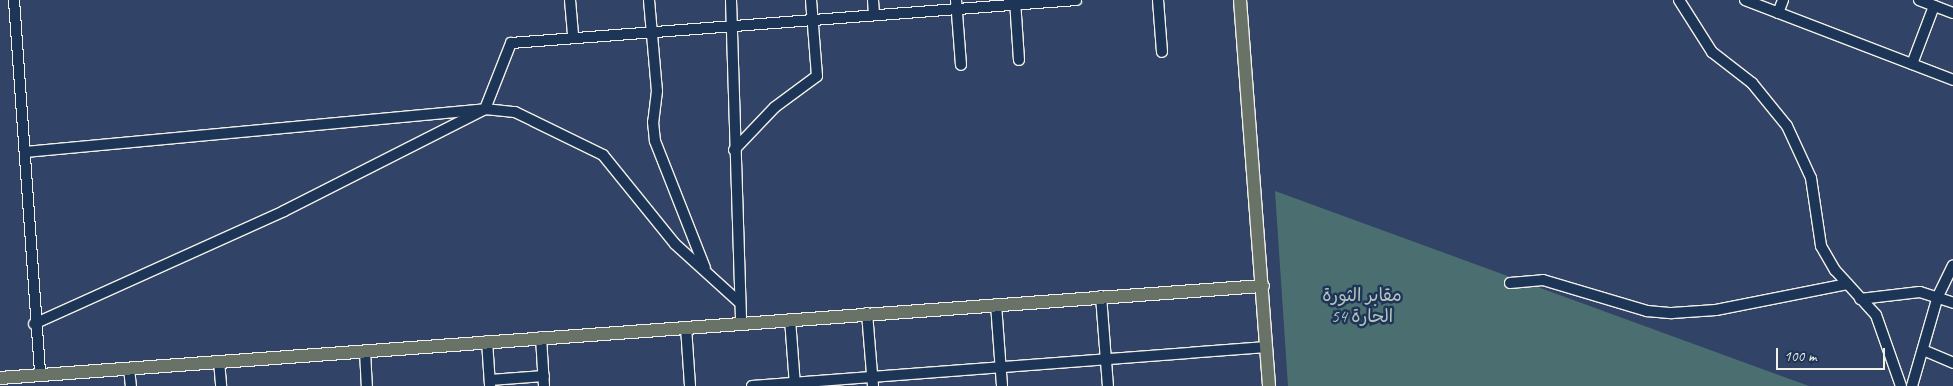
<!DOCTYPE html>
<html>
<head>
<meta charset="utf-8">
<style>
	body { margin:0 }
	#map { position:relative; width:1953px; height:386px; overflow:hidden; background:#314366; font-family:Caveat,"Playpen Sans Arabic",sans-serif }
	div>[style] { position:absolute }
	.green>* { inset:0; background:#4b6f71 }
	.roads { filter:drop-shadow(1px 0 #f4f1e8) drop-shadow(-1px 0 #f4f1e8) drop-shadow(0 1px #f4f1e8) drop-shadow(0 -1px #f4f1e8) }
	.minor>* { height:10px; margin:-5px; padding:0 5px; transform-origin:5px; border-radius:5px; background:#1d3557 }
	.major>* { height:12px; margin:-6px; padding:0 6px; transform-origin:6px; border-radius:6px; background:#697266 }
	span { translate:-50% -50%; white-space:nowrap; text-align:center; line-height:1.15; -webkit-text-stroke:5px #1d3557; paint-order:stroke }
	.park-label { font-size:18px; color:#b9c4be }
	.scale { position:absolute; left:1776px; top:348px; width:109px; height:22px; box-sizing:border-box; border:2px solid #f4f1e8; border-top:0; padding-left:6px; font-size:15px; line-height:18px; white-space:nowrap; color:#f4f1e8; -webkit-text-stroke:4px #1d3557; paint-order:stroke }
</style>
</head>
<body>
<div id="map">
	<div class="green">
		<div style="clip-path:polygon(1275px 191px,1809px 386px,1288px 386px)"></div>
	</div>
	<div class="roads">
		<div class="minor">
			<div style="left:14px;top:0;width:376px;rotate:86deg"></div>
			<div style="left:570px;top:0;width:38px;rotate:85deg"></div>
			<div style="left:649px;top:0;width:91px;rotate:85deg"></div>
			<div style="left:657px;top:91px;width:31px;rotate:97deg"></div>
			<div style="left:653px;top:122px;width:19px;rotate:84deg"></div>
			<div style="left:655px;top:141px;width:136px;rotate:68.5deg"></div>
			<div style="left:731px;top:0;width:323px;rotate:88.2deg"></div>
			<div style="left:873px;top:0;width:14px;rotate:86deg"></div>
			<div style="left:956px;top:0;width:65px;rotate:85.6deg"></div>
			<div style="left:1015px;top:0;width:60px;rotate:86.2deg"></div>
			<div style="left:1158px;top:0;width:52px;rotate:85.6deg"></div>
			<div style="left:1679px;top:0;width:62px;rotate:57.6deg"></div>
			<div style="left:1712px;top:52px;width:51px;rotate:37.8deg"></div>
			<div style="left:1752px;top:83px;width:55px;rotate:50.9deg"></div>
			<div style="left:1787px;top:126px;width:57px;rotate:65.2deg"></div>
			<div style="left:1811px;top:178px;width:69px;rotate:81.6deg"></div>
			<div style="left:1821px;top:246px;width:28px;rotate:60deg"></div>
			<div style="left:1835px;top:270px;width:61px;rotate:47.7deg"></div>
			<div style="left:1876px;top:315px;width:75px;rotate:70.6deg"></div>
			<div style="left:1745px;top:0;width:223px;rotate:21deg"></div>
			<div style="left:1919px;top:0;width:36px;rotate:21deg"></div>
			<div style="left:1778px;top:13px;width:14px;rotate:-69deg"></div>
			<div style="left:1912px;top:64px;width:62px;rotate:-69.2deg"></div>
			<div style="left:734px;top:150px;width:59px;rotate:-46.4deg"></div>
			<div style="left:775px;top:107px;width:52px;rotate:-36.4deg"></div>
			<div style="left:817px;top:76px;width:76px;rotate:-94.5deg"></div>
			<div style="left:25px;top:152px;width:462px;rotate:-5.3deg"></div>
			<div style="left:485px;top:109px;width:30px;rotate:6deg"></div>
			<div style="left:515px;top:112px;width:98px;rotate:26deg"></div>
			<div style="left:603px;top:155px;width:114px;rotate:51deg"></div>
			<div style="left:675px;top:244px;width:86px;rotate:42.2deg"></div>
			<div style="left:1510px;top:283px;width:33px;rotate:-5deg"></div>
			<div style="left:1543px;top:280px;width:109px;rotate:16.6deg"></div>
			<div style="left:1647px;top:311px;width:25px;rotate:5deg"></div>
			<div style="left:1672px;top:313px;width:44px;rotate:-3.9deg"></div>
			<div style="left:1716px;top:310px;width:134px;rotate:-11.2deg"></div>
			<div style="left:1101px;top:296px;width:90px;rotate:85.6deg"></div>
			<div style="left:1860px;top:299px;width:60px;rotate:-6.7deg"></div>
			<div style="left:1920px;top:292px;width:35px;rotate:18deg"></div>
			<div style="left:996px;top:304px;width:82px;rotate:85.8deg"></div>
			<div style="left:867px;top:313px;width:73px;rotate:85.3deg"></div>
			<div style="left:790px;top:319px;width:67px;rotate:85.7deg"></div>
			<div style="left:34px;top:324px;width:274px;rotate:-24.3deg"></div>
			<div style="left:284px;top:211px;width:225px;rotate:-26.9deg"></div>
			<div style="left:485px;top:109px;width:71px;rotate:-68.5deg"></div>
			<div style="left:511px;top:43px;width:567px;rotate:-4.35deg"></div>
			<div style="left:686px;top:327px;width:59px;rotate:86.1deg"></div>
			<div style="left:541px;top:337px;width:49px;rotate:86.5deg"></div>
			<div style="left:487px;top:341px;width:44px;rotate:86.1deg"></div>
			<div style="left:1923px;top:350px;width:33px;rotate:23deg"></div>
			<div style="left:365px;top:351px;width:35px;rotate:87deg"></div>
			<div style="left:219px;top:361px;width:25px;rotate:85deg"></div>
			<div style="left:129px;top:368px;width:18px;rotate:84deg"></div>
			<div style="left:490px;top:380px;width:54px;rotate:-4.2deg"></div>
			<div style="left:752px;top:386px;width:516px;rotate:-4.33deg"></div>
			<div style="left:1912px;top:386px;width:94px;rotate:-73.9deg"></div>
			<div style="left:1938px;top:296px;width:34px;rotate:-64deg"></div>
		</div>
		<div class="major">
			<div style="left:1240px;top:0;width:387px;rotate:85.7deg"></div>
			<div style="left:0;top:378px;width:1266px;rotate:-4.17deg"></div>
		</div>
	</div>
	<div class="park-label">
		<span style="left:1362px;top:306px">مقابر الثورة<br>الحارة 54</span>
	</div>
	<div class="scale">100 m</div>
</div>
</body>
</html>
